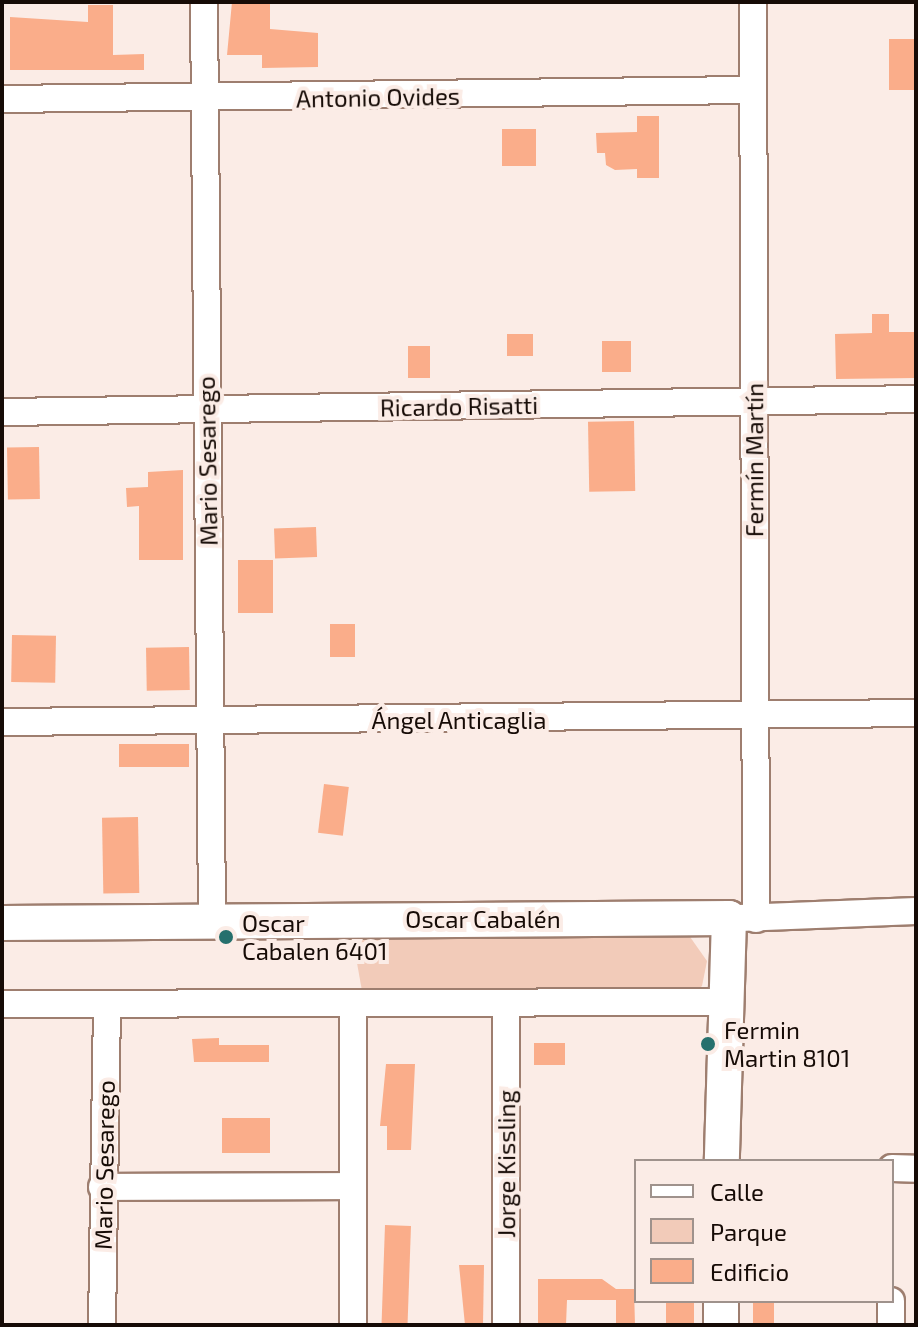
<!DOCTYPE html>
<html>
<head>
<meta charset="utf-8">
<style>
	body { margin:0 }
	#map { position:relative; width:918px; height:1327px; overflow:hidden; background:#fbece6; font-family:"Exo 2",sans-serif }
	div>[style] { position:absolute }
	.green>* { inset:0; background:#f2cbb9 }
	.building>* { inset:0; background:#faad8a; transform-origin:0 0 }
	.roads { filter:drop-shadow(2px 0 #9e7e6f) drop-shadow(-2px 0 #9e7e6f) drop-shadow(0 2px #9e7e6f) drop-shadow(0 -2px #9e7e6f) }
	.minor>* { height:26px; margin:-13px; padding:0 13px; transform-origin:13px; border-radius:13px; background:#fff }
	.major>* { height:34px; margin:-17px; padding:0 17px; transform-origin:17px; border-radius:17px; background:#fff }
	.dots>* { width:22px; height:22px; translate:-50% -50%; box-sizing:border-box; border:4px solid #fbece6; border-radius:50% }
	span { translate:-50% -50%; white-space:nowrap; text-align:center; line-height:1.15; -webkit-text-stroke:8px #fbece6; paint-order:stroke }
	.street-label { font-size:24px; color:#160b06 }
	.poi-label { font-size:24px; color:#160b06 }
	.left { translate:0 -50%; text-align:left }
	.frame { position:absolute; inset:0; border:4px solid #160b06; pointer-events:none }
	.legend { position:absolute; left:634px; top:1159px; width:260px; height:144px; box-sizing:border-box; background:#fbece6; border:2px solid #9f928c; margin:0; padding:10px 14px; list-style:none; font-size:24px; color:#160b06 }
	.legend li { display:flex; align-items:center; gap:16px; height:40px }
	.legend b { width:40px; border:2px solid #9f928c }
</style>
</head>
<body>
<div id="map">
	<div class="green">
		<div style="clip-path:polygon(688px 934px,707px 961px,702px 986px,692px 994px,362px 991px,352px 935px)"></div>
	</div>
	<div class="building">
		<div style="clip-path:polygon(232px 2px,270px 2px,270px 29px,318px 33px,318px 67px,262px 68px,262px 55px,227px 55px)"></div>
		<div style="clip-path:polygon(88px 5px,113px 5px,113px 55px,144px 54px,144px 70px,10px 70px,10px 17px,88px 22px)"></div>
		<div style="left:889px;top:39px;width:27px;height:51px"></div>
		<div style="clip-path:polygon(637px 116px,659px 116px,659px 178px,637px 178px,637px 169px,615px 170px,606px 165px,605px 153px,597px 153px,596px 133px,637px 132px)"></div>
		<div style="left:502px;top:129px;width:34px;height:37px"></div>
		<div style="clip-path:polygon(872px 314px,889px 314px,889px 332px,916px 332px,916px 378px,836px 379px,835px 334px,872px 333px)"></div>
		<div style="left:507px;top:334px;width:26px;height:22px"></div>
		<div style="left:602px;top:341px;width:29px;height:31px"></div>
		<div style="left:408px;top:346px;width:22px;height:32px"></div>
		<div style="left:634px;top:421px;width:70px;height:46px;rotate:89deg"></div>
		<div style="left:39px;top:447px;width:52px;height:32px;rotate:89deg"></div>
		<div style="clip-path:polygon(183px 470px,183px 560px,139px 560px,139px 506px,127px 507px,126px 488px,148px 487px,148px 472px)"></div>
		<div style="left:316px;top:527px;width:30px;height:42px;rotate:88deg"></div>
		<div style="left:238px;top:560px;width:35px;height:53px"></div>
		<div style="left:330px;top:624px;width:25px;height:33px"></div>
		<div style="left:12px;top:635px;width:44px;height:47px;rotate:1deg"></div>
		<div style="left:189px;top:647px;width:43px;height:43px;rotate:89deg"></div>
		<div style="left:189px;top:744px;width:23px;height:70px;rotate:90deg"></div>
		<div style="left:324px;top:784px;width:25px;height:49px;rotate:7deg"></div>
		<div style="left:138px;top:817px;width:76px;height:36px;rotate:89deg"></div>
		<div style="clip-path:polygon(219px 1038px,219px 1045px,269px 1045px,269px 1062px,194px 1062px,192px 1039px)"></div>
		<div style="left:534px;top:1043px;width:31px;height:22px"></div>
		<div style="clip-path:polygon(386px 1064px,415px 1064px,411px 1150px,387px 1150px,387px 1126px,380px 1126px)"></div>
		<div style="left:222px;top:1118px;width:48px;height:35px"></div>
		<div style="left:385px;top:1225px;width:26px;height:100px;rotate:2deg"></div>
		<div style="clip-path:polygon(459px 1265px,484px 1265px,483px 1325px,465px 1325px)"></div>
		<div style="clip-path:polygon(538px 1279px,602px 1279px,616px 1289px,634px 1289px,635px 1325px,616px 1325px,616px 1300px,567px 1300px,566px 1325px,538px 1325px)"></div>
		<div style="left:666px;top:1301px;width:28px;height:24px"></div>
		<div style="left:753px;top:1301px;width:21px;height:24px"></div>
	</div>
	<div class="roads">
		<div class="minor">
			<div style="left:204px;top:2px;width:919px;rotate:89.5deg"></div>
			<div style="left:753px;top:2px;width:917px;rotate:89.81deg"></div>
			<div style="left:2px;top:99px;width:751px;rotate:-0.69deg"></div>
			<div style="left:2px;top:412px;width:914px;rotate:-0.81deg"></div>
			<div style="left:2px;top:722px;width:914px;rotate:-0.56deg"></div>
			<div style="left:740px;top:918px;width:176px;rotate:-2.3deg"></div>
			<div style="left:2px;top:1004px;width:721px;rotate:-0.16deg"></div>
			<div style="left:892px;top:1168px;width:24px;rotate:2deg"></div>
			<div style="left:102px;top:1187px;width:251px;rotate:-0.2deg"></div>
			<div style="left:891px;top:1301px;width:24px;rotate:90deg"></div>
			<div style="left:102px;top:1325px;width:320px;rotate:-89.1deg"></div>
			<div style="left:353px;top:1325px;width:321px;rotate:-90deg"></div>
			<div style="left:506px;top:1325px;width:321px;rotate:-90deg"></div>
		</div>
		<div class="major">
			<div style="left:2px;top:923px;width:727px;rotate:-0.39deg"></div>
			<div style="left:729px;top:918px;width:243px;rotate:91.7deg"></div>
			<div style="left:721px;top:1325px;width:24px;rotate:-90deg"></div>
		</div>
	</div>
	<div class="dots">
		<div style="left:226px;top:937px;background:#26706d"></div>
		<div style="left:708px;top:1044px;background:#26706d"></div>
	</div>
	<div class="street-label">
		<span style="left:378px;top:97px;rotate:-1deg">Antonio Ovides</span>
		<span style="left:459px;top:406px;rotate:-1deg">Ricardo Risatti</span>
		<span style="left:754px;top:460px;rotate:-90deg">Fermín Martín</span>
		<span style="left:207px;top:461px;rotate:-91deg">Mario Sesarego</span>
		<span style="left:459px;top:720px">Ángel Anticaglia</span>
		<span style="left:483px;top:919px">Oscar Cabalén</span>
		<span style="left:506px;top:1164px;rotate:-90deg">Jorge Kissling</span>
		<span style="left:104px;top:1165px;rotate:-89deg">Mario Sesarego</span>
	</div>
	<div class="poi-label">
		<span class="left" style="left:242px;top:937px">Oscar<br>Cabalen 6401</span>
		<span class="left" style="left:724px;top:1044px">Fermin<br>Martin 8101</span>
	</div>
	<div class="frame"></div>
	<ul class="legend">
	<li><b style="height:10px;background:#fff"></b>Calle</li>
	<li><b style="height:22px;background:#f2cbb9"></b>Parque</li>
	<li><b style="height:22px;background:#faad8a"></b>Edificio</li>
	</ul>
</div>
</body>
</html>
